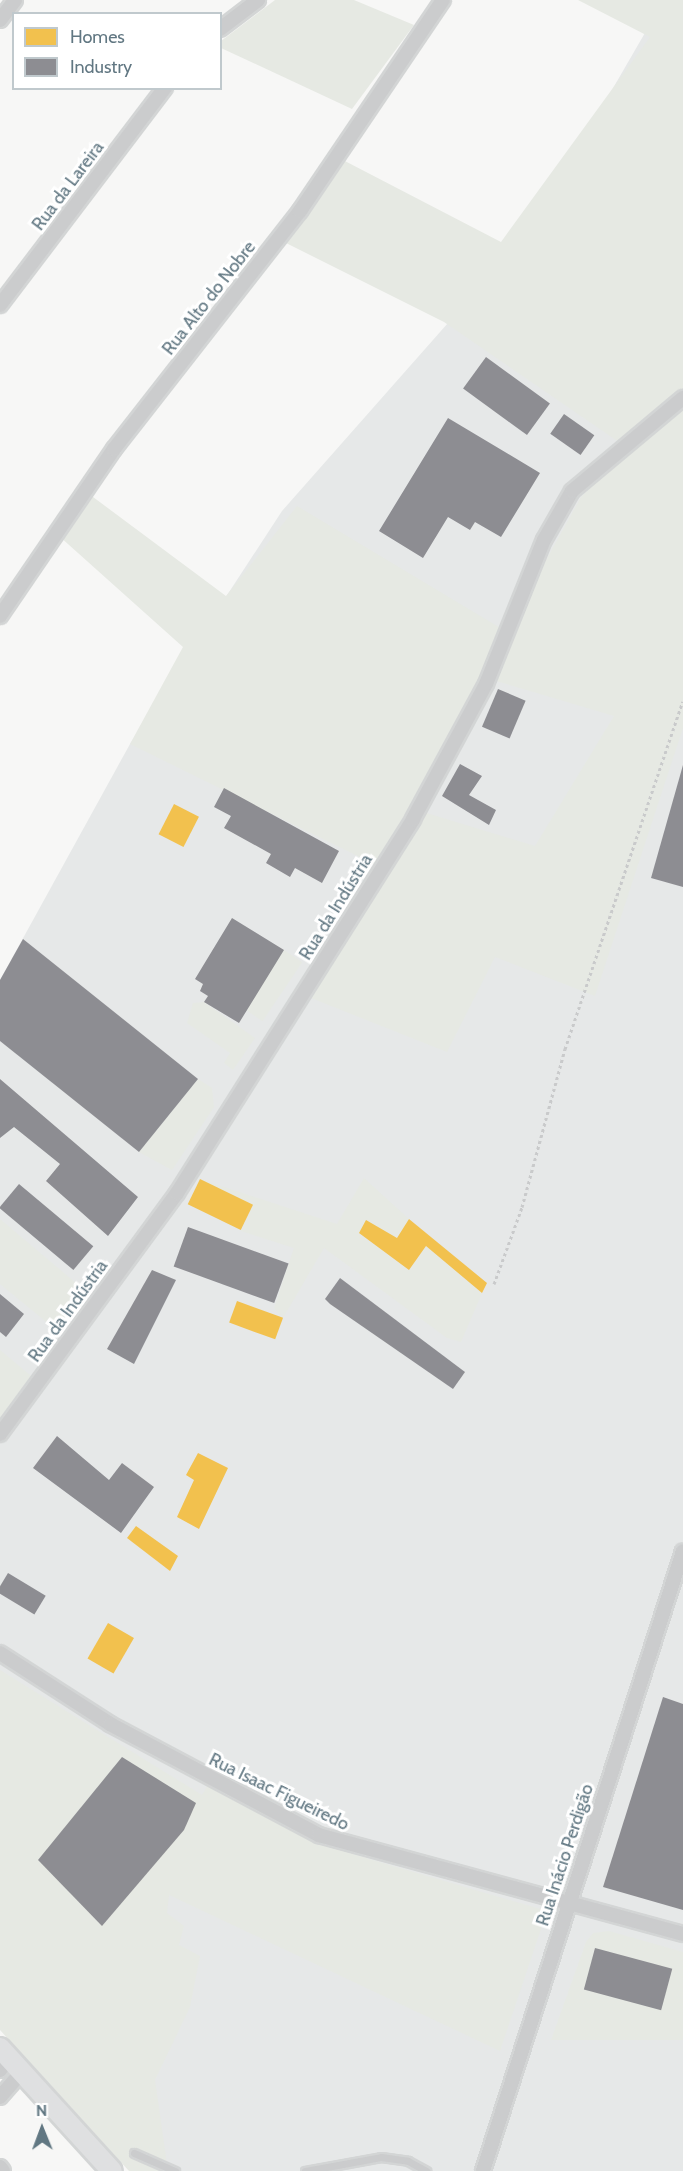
<!DOCTYPE html>
<html>
<head>
<meta charset="utf-8">
<style>
	body { margin:0 }
	#map { position:relative; width:683px; height:2171px; overflow:hidden; background:#f7f7f6; font-family:Cabin,sans-serif }
	div>[style] { position:absolute }
	.built>* { inset:0; background:#e6e8e8 }
	.green>* { inset:0; background:#e6e9e3; transform-origin:0 0 }
	.homes>* { inset:0; background:#f2c14e; transform-origin:0 0 }
	.industry>* { inset:0; background:#8d8d92; transform-origin:0 0 }
	.path>* { height:3px; margin-top:-1.5px; transform-origin:0; background:repeating-linear-gradient(90deg,#c9cacb 0 3px,transparent 0 6px) }
	.roads { filter:drop-shadow(2px 0 #d3d5d5) drop-shadow(-2px 0 #d3d5d5) drop-shadow(0 2px #d3d5d5) drop-shadow(0 -2px #d3d5d5) }
	.lane>* { height:7px; margin:-3.5px; padding:0 3.5px; transform-origin:3.5px; border-radius:3.5px; background:#cbcccd }
	.street>* { height:14px; margin:-7px; padding:0 7px; transform-origin:7px; border-radius:7px; background:#cbcccd }
	.secondary>* { height:20px; margin:-10px; padding:0 10px; transform-origin:10px; border-radius:10px; background:#dfe0e1 }
	span { translate:-50% -50%; white-space:nowrap; text-align:center; line-height:1.15; -webkit-text-stroke:6px #fff; paint-order:stroke }
	.street-label { font-size:18px; color:#617782 }
	.legend { position:absolute; left:12px; top:12px; width:210px; height:78px; box-sizing:border-box; background:#fff; border:2px solid #c0c9cd; margin:0; padding:8px 10px; list-style:none; font-size:18px; color:#617782 }
	.legend li { display:flex; align-items:center; gap:12px; height:30px }
	.legend b { width:30px; border:2px solid #c0c9cd }
	.north { position:absolute; left:12px; top:2099px; width:60px; height:60px; -webkit-text-stroke:4px #fff; paint-order:stroke; rotate:359deg; font-size:16px; font-weight:700; line-height:24px; text-align:center; color:#617782 }
	.north::after { content:''; display:block; margin:auto; width:21px; height:27px; background:#617782; clip-path:polygon(50% 0,100% 100%,50% 72%,0 100%) }
</style>
</head>
<body>
<div id="map">
	<div class="built">
		<div style="clip-path:polygon(664px 0,683px 0,683px 2171px,135px 2171px,0 2013px,0 980px,130px 744px,282px 511px,478px 289px,594px 121px)"></div>
	</div>
	<div class="green">
		<div style="clip-path:polygon(275px 0,354px 0,414px 25px,352px 109px,221px 48px,221px 41px)"></div>
		<div style="clip-path:polygon(578px 0,683px 0,683px 728px,595px 996px,495px 957px,447px 1052px,306px 996px,420px 811px,535px 846px,614px 716px,493px 680px,539px 573px,581px 497px,629px 449px,444px 322px,280px 240px,341px 159px,501px 242px,650px 37px)"></div>
		<div style="clip-path:polygon(89px 494px,226px 596px,297px 506px,507px 632px,380px 867px,130px 744px,183px 647px,59px 536px)"></div>
		<div style="left:284px;top:950px;width:22px;height:71px;rotate:34deg"></div>
		<div style="clip-path:polygon(204px 1002px,255px 1038px,233px 1070px,224px 1063px,230px 1053px,187px 1023px,193px 1003px)"></div>
		<div style="clip-path:polygon(198px 1079px,212px 1088px,214px 1107px,172px 1170px,139px 1152px)"></div>
		<div style="clip-path:polygon(364px 1178px,409px 1219px,397px 1238px,367px 1221px,359px 1234px,409px 1270px,426px 1246px,482px 1293px,461px 1342px,447px 1338px,324px 1248px,283px 1318px,274px 1308px,294px 1248px,241px 1231px,253px 1205px,200px 1179px,337px 1224px)"></div>
		<div style="clip-path:polygon(0 1219px,89px 1294px,61px 1334px,0 1284px)"></div>
		<div style="clip-path:polygon(0 1350px,36px 1380px,0 1428px)"></div>
		<div style="clip-path:polygon(0 1670px,202px 1795px,208px 1785px,349px 1853px,547px 1911px,500px 2051px,169px 1895px,167px 1913px,184px 1926px,179px 1945px,200px 1956px,190px 2007px,155px 2080px,168px 2171px,129px 2171px,0 2030px)"></div>
		<div style="clip-path:polygon(609px 1931px,683px 1952px,683px 2040px,551px 2040px,586px 1942px,593px 1933px)"></div>
	</div>
	<div class="homes">
		<div style="left:174px;top:804px;width:28px;height:34px;rotate:27deg"></div>
		<div style="left:200px;top:1179px;width:59px;height:28px;rotate:26deg"></div>
		<div style="clip-path:polygon(409px 1219px,487px 1283px,482px 1293px,426px 1246px,409px 1270px,359px 1233px,366px 1220px,397px 1238px)"></div>
		<div style="left:237px;top:1301px;width:49px;height:23px;rotate:20deg"></div>
		<div style="clip-path:polygon(198px 1453px,228px 1468px,199px 1529px,177px 1517px,194px 1480px,186px 1475px)"></div>
		<div style="clip-path:polygon(136px 1526px,178px 1556px,170px 1571px,127px 1538px)"></div>
		<div style="left:108px;top:1623px;width:30px;height:41px;rotate:30deg"></div>
	</div>
	<div class="industry">
		<div style="left:486px;top:357px;width:79px;height:39px;rotate:36deg"></div>
		<div style="left:564px;top:414px;width:37px;height:24px;rotate:35deg"></div>
		<div style="clip-path:polygon(448px 418px,540px 473px,501px 537px,475px 522px,470px 530px,448px 517px,423px 558px,379px 531px)"></div>
		<div style="left:498px;top:689px;width:30px;height:41px;rotate:23deg"></div>
		<div style="clip-path:polygon(460px 764px,482px 776px,469px 795px,496px 810px,489px 825px,442px 796px)"></div>
		<div style="clip-path:polygon(683px 765px,683px 887px,651px 878px)"></div>
		<div style="clip-path:polygon(224px 788px,339px 851px,322px 883px,295px 868px,290px 877px,266px 863px,271px 854px,224px 828px,231px 816px,214px 807px)"></div>
		<div style="clip-path:polygon(232px 918px,284px 950px,239px 1023px,204px 1002px,208px 996px,200px 991px,203px 984px,195px 979px)"></div>
		<div style="clip-path:polygon(23px 939px,198px 1079px,139px 1152px,0 1041px,0 980px)"></div>
		<div style="clip-path:polygon(0 1079px,138px 1197px,108px 1236px,46px 1181px,60px 1164px,14px 1127px,0 1138px)"></div>
		<div style="left:19px;top:1184px;width:97px;height:31px;rotate:40deg"></div>
		<div style="left:188px;top:1227px;width:107px;height:42px;rotate:20deg"></div>
		<div style="clip-path:polygon(152px 1270px,176px 1280px,134px 1364px,107px 1349px)"></div>
		<div style="clip-path:polygon(340px 1278px,465px 1372px,453px 1389px,330px 1304px,325px 1299px)"></div>
		<div style="clip-path:polygon(0 1294px,24px 1314px,6px 1337px,0 1332px)"></div>
		<div style="clip-path:polygon(57px 1436px,109px 1480px,122px 1463px,154px 1487px,121px 1533px,33px 1468px)"></div>
		<div style="left:8px;top:1573px;width:44px;height:22px;rotate:31deg"></div>
		<div style="clip-path:polygon(663px 1697px,683px 1704px,683px 1910px,603px 1887px)"></div>
		<div style="clip-path:polygon(122px 1757px,196px 1803px,184px 1830px,102px 1926px,38px 1860px)"></div>
		<div style="left:595px;top:1948px;width:80px;height:43px;rotate:15deg"></div>
	</div>
	<div class="path">
		<div style="left:494px;top:1284px;width:82px;rotate:-70deg"></div>
		<div style="left:522px;top:1207px;width:164px;rotate:-74.8deg"></div>
		<div style="left:565px;top:1049px;width:367px;rotate:-71.3deg"></div>
	</div>
	<div class="roads">
		<div class="lane">
			<div style="left:134px;top:2153px;width:45px;rotate:23.7deg"></div>
			<div style="left:305px;top:2171px;width:77px;rotate:-10.4deg"></div>
			<div style="left:381px;top:2157px;width:27px;rotate:8deg"></div>
			<div style="left:408px;top:2161px;width:21px;rotate:29deg"></div>
		</div>
		<div class="street">
			<div style="left:0;top:20px;width:25px;rotate:-53deg"></div>
			<div style="left:220px;top:29px;width:48px;rotate:-37.3deg"></div>
			<div style="left:0;top:305px;width:273px;rotate:-52.8deg"></div>
			<div style="left:0;top:616px;width:202px;rotate:-55.7deg"></div>
			<div style="left:114px;top:449px;width:302px;rotate:-52deg"></div>
			<div style="left:300px;top:211px;width:255px;rotate:-55.9deg"></div>
			<div style="left:0;top:1434px;width:299px;rotate:-53.7deg"></div>
			<div style="left:177px;top:1193px;width:442px;rotate:-57.7deg"></div>
			<div style="left:413px;top:819px;width:153px;rotate:-61.6deg"></div>
			<div style="left:486px;top:684px;width:155px;rotate:-68.1deg"></div>
			<div style="left:544px;top:540px;width:56px;rotate:-60.3deg"></div>
			<div style="left:572px;top:491px;width:145px;rotate:-40deg"></div>
			<div style="left:0;top:1653px;width:131px;rotate:32.8deg"></div>
			<div style="left:110px;top:1724px;width:237px;rotate:28deg"></div>
			<div style="left:319px;top:1835px;width:377px;rotate:15.2deg"></div>
			<div style="left:0;top:2070px;width:15px;rotate:-53deg"></div>
			<div style="left:0;top:2097px;width:33px;rotate:-49deg"></div>
			<div style="left:0;top:2167px;width:5px;rotate:53deg"></div>
			<div style="left:483px;top:2171px;width:651px;rotate:-72.12deg"></div>
		</div>
		<div class="secondary">
			<div style="left:0;top:2048px;width:166px;rotate:47.7deg"></div>
		</div>
	</div>
	<div class="street-label">
		<span style="left:68px;top:186px;rotate:-53deg">Rua da Lareira</span>
		<span style="left:209px;top:298px;rotate:-52deg">Rua Alto do Nobre</span>
		<span style="left:336px;top:907px;rotate:-58deg">Rua da Indústria</span>
		<span style="left:68px;top:1311px;rotate:-54deg">Rua da Indústria</span>
		<span style="left:279px;top:1792px;rotate:26deg">Rua Isaac Figueiredo</span>
		<span style="left:565px;top:1855px;rotate:-72deg">Rua Inácio Perdigão</span>
	</div>
	<ul class="legend">
	<li><b style="height:16px;background:#f2c14e"></b>Homes</li>
	<li><b style="height:16px;background:#8d8d92"></b>Industry</li>
	</ul>
	<div class="north">N</div>
</div>
</body>
</html>
